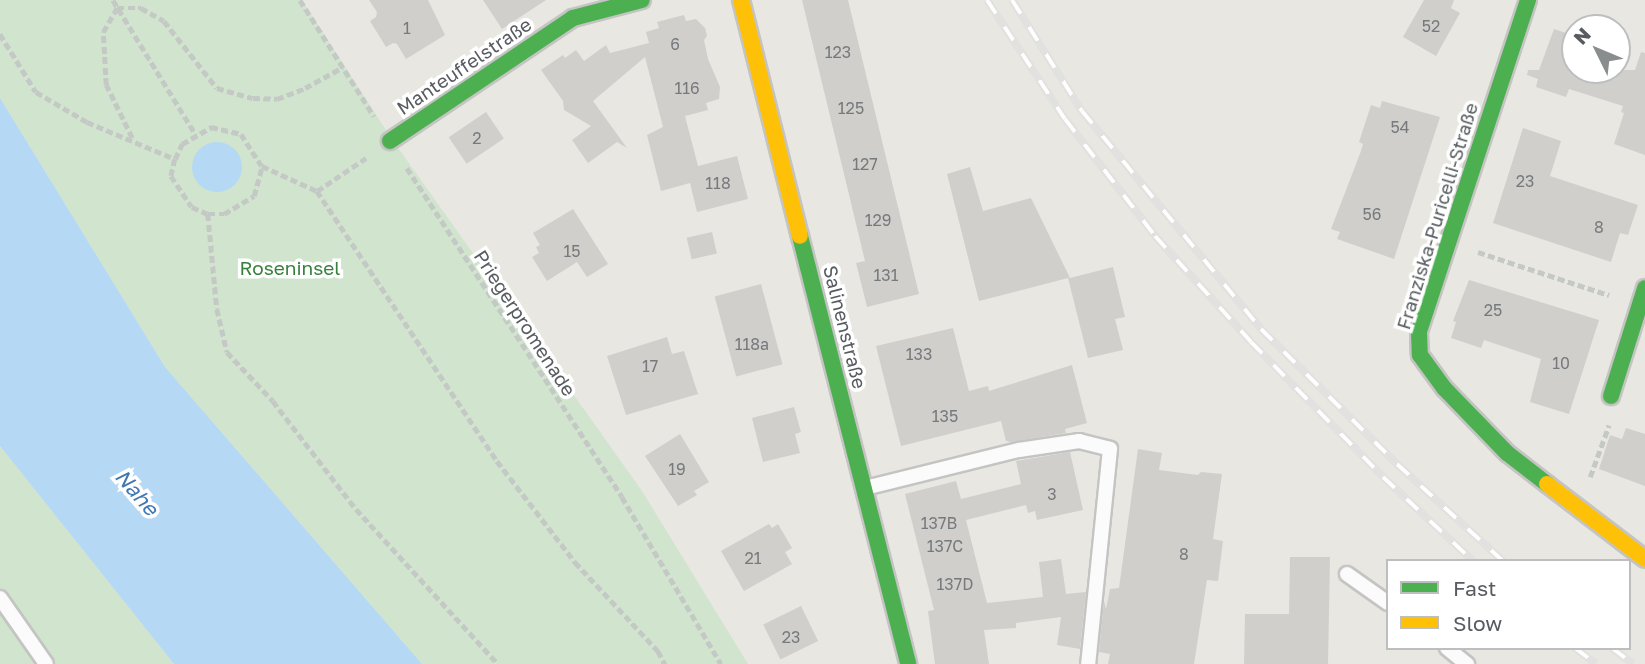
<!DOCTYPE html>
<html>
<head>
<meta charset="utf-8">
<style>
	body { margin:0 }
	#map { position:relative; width:1645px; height:664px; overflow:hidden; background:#e8e7e2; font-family:"Golos Text",sans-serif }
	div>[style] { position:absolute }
	.green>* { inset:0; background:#d0e4ce }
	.water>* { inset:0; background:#b5d8f4 }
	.round { border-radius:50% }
	.building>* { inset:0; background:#d0cfcc; transform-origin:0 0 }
	.path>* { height:4.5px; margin-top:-2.25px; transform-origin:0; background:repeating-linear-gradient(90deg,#c4c9c6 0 7px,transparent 0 10.5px) }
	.roads { filter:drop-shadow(2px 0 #c4c4c3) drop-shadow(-2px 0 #c4c4c3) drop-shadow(0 2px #c4c4c3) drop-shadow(0 -2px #c4c4c3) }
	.lane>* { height:14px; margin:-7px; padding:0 7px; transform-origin:7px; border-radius:7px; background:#fcfbfb }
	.fast>* { height:16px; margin:-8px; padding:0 8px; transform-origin:8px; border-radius:8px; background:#4caf50 }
	.slow>* { height:16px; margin:-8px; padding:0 8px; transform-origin:8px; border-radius:8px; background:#ffc107 }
	.rail>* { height:8px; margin-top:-4px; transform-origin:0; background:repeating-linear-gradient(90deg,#fff 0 16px,#e1e1e0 0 32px); box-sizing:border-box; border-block:2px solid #e1e1e0 }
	span { translate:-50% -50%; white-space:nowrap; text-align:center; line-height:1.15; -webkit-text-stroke:7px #fff; paint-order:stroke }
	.number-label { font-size:16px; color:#777a7c }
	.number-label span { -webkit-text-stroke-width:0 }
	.street-label { font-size:19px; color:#585c60 }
	.park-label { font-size:19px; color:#37803b }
	.water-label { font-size:21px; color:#4178b3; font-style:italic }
	.legend { position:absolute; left:1386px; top:559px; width:245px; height:91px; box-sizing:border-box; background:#fff; border:2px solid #bcbebf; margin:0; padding:9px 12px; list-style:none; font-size:21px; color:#585c60 }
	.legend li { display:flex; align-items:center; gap:14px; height:35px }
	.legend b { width:35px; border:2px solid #bcbebf }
	.north { position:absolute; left:1561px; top:14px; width:70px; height:70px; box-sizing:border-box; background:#fff; border:2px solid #bcbebf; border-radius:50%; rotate:313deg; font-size:19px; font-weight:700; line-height:28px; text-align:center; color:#585c60 }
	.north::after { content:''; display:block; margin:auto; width:24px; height:32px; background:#8a8d8e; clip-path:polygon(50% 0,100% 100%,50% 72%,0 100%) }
</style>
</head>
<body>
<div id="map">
	<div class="green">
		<div style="clip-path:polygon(0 0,302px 0,391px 138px,642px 491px,748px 664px,422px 664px,165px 367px,0 98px)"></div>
		<div style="clip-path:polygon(0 446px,174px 664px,0 664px)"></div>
	</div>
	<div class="water">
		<div style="clip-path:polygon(0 98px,165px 367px,422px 664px,174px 664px,0 446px)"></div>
		<div class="round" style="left:192px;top:142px;width:50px;height:50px"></div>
	</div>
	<div class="building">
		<div style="clip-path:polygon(369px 0,428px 0,445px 35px,406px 59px,397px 44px,393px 43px,386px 47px,370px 21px,376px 17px,377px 12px)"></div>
		<div style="clip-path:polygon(483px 0,546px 0,502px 29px)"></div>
		<div style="clip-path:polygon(802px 0,848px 0,919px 294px,867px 307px,856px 263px,865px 261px)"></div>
		<div style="clip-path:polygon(1424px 0,1454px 0,1451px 8px,1460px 13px,1436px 56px,1403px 37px)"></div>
		<div style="clip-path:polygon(684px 15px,686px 21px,696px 19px,705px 28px,707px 36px,704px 40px,708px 59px,720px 87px,719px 99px,706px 103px,708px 110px,685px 116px,698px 166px,737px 156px,748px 199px,697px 212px,690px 183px,661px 191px,647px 135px,663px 127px,645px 57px,593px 101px,627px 148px,617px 142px,588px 163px,572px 140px,591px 126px,564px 110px,563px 101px,541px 70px,563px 55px,565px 58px,576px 50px,584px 61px,606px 45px,610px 53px,649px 43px,646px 32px,659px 28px,657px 22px)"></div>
		<div style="clip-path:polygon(1554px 29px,1575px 36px,1575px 70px,1635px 70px,1641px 52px,1645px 53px,1645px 155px,1614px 144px,1624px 113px,1621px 112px,1623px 106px,1569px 89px,1566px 97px,1536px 87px,1538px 79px,1527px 75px,1528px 70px,1539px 70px)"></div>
		<div style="clip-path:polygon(1382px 101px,1440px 117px,1394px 259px,1337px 239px,1340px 232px,1331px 229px,1361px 151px,1363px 144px,1359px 142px,1371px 105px,1380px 108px)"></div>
		<div style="left:486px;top:112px;width:32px;height:45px;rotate:56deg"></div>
		<div style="clip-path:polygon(1523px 128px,1561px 141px,1550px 176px,1638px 205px,1628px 235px,1620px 233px,1611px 262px,1493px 223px)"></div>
		<div style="clip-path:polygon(970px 167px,983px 211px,1031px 198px,1070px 278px,1113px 267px,1125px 317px,1115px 319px,1123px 350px,1088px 358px,1068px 278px,979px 301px,947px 174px)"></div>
		<div style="clip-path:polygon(573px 209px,608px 264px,587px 277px,577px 262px,547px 281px,532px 257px,539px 253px,536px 247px,540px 245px,533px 233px)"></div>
		<div style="left:712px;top:232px;width:22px;height:26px;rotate:77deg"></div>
		<div style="clip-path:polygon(1469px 280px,1599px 320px,1569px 414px,1530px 402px,1541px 359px,1484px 340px,1481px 348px,1451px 338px,1456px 322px,1453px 321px)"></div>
		<div style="left:761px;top:284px;width:83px;height:48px;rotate:75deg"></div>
		<div style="clip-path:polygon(953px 328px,969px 391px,988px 386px,989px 391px,1072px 365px,1087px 423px,1065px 429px,1066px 433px,1011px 442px,1006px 441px,1001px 421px,901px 446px,876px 346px)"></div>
		<div style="clip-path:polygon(667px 337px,672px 354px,684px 351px,698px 394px,626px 415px,607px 356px)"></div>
		<div style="clip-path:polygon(794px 407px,801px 432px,795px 434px,800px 453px,763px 462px,752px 418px)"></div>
		<div style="clip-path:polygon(1626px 428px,1645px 434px,1645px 486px,1599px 469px,1610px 435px,1622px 439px)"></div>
		<div style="clip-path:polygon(680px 434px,709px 482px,694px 491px,697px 495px,678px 506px,645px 456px)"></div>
		<div style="clip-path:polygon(1138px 449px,1162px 453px,1159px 470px,1198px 475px,1201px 472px,1222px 474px,1213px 539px,1223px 541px,1218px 581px,1207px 580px,1194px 664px,1108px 664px,1110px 654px,1099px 652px,1104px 601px,1106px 609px,1110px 589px,1119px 588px)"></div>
		<div style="clip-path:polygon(1070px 452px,1083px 510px,1037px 520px,1035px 511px,1028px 513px,1026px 505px,966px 520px,987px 603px,1043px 597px,1039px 562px,1061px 559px,1066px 594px,1086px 592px,1080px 649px,1057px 645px,1061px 617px,1016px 623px,1016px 628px,984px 630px,989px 664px,935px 664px,928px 611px,934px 610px,905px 494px,956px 481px,961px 499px,1021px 484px,1016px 461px)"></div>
		<div style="clip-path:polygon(769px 524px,772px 528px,778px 524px,792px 548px,785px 552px,792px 564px,744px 591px,721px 551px)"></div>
		<div style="clip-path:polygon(1290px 557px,1330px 557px,1328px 664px,1244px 664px,1245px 614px,1289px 614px)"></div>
		<div style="left:801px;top:606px;width:39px;height:42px;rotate:64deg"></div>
	</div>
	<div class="path">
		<div style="left:113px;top:0;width:158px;rotate:58.4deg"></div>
		<div style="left:300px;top:0;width:138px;rotate:57.5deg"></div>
		<div style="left:0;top:34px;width:68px;rotate:58.2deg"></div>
		<div style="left:36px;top:92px;width:59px;rotate:30.5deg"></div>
		<div style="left:87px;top:122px;width:95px;rotate:22.8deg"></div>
		<div style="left:175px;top:159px;width:17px;rotate:103deg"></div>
		<div style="left:171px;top:176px;width:37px;rotate:56deg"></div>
		<div style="left:192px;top:207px;width:17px;rotate:24deg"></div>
		<div style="left:208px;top:214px;width:95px;rotate:84.6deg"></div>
		<div style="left:217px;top:309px;width:44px;rotate:76.9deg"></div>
		<div style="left:227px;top:352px;width:67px;rotate:46.8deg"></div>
		<div style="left:273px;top:401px;width:136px;rotate:52.5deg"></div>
		<div style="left:356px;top:509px;width:210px;rotate:47.5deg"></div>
		<div style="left:132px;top:138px;width:59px;rotate:-116.1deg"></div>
		<div style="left:106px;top:85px;width:53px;rotate:-93.2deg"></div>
		<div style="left:103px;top:32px;width:28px;rotate:-60deg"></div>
		<div style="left:117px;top:8px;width:24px"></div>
		<div style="left:141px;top:8px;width:26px;rotate:29deg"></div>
		<div style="left:164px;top:21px;width:85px;rotate:51.7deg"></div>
		<div style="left:217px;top:88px;width:37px;rotate:16deg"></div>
		<div style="left:253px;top:98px;width:24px;rotate:2deg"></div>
		<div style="left:277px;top:99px;width:30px;rotate:-21deg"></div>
		<div style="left:305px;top:88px;width:43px;rotate:-28.9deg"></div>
		<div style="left:175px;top:159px;width:17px;rotate:-65deg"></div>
		<div style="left:182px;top:144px;width:34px;rotate:-30deg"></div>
		<div style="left:211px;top:127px;width:31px;rotate:13deg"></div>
		<div style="left:241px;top:134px;width:38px;rotate:57deg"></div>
		<div style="left:262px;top:166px;width:60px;rotate:24.4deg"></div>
		<div style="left:317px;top:191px;width:324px;rotate:56.3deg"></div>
		<div style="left:497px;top:461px;width:128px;rotate:52.3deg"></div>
		<div style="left:575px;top:562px;width:122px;rotate:47deg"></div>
		<div style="left:658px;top:651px;width:15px;rotate:62deg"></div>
		<div style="left:407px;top:168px;width:393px;rotate:56.8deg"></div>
		<div style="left:622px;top:497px;width:194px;rotate:59.3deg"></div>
		<div style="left:317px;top:191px;width:59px;rotate:-34deg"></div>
		<div style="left:208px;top:214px;width:16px"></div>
		<div style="left:224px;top:214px;width:35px;rotate:-31deg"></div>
		<div style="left:254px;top:196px;width:31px;rotate:-75deg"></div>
		<div style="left:1478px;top:252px;width:138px;rotate:18.2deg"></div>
		<div style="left:1590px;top:477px;width:55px;rotate:-69.9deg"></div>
	</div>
	<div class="roads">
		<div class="lane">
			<div style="left:865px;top:488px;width:159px;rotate:-13.9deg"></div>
			<div style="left:1019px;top:450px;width:61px;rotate:-8.5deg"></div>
			<div style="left:1079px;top:441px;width:32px;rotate:14deg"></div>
			<div style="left:1110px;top:449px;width:216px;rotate:95.8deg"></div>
			<div style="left:1347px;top:574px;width:50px;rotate:35.3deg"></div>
			<div style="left:0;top:598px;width:80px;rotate:55.1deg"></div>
			<div style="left:1447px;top:648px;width:26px;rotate:39deg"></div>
		</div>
		<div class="fast">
			<div style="left:1528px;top:0;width:349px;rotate:108.2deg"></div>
			<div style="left:1419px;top:332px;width:23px;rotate:88deg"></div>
			<div style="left:1420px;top:355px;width:41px;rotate:54deg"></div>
			<div style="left:1444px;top:388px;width:91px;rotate:45.9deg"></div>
			<div style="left:1507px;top:453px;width:51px;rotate:37.8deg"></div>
			<div style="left:390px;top:141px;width:220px;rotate:-33.9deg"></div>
			<div style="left:573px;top:18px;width:71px;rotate:-14.6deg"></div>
			<div style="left:800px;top:236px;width:441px;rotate:75.8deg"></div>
			<div style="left:1611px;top:396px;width:113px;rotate:-72.5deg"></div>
		</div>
		<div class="slow">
			<div style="left:741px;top:0;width:243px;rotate:76deg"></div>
			<div style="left:1547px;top:484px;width:123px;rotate:37.4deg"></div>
		</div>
	</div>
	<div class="rail">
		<div style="left:987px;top:0;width:142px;rotate:56.8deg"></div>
		<div style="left:1065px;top:119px;width:148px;rotate:52.4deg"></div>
		<div style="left:1155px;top:236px;width:143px;rotate:47.8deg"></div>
		<div style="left:1251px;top:342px;width:189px;rotate:45.6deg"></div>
		<div style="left:1383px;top:477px;width:123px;rotate:43deg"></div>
		<div style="left:1012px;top:0;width:131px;rotate:57.8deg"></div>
		<div style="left:1082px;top:111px;width:282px;rotate:50.6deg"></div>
		<div style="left:1261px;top:329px;width:192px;rotate:44.8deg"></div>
		<div style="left:1397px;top:464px;width:144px;rotate:42.5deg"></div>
		<div style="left:1575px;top:648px;width:26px;rotate:37deg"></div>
		<div style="left:1612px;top:648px;width:26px;rotate:37deg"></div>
	</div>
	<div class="number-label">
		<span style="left:1431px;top:26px">52</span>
		<span style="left:407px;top:28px">1</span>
		<span style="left:675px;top:44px">6</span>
		<span style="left:838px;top:52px">123</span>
		<span style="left:687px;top:88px">116</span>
		<span style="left:851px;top:108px">125</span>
		<span style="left:1400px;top:127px">54</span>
		<span style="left:477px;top:138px">2</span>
		<span style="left:865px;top:164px">127</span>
		<span style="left:1525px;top:181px">23</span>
		<span style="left:718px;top:183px">118</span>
		<span style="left:1372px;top:214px">56</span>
		<span style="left:878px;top:220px">129</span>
		<span style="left:1599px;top:227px">8</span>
		<span style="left:572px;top:251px">15</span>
		<span style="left:886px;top:275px">131</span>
		<span style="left:1493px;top:310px">25</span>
		<span style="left:752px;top:344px">118a</span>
		<span style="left:919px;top:354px">133</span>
		<span style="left:1561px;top:363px">10</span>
		<span style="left:650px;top:366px">17</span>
		<span style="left:945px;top:416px">135</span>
		<span style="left:677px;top:469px">19</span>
		<span style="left:1052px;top:494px">3</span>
		<span style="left:939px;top:523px">137B</span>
		<span style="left:945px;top:546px">137C</span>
		<span style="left:1184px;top:554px">8</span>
		<span style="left:753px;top:558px">21</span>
		<span style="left:955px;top:584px">137D</span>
		<span style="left:791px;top:637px">23</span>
	</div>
	<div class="street-label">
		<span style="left:464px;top:66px;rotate:-34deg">Manteuffelstraße</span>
		<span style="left:1437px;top:216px;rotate:-73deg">Franziska-Puricelli-Straße</span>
		<span style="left:525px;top:323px;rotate:57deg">Priegerpromenade</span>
		<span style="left:845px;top:327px;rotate:76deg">Salinenstraße</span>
	</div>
	<div class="park-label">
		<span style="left:290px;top:268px">Roseninsel</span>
	</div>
	<div class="water-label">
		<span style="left:137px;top:492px;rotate:49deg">Nahe</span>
	</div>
	<ul class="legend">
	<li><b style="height:9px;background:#4caf50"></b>Fast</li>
	<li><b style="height:9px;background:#ffc107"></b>Slow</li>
	</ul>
	<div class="north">N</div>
</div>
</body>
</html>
